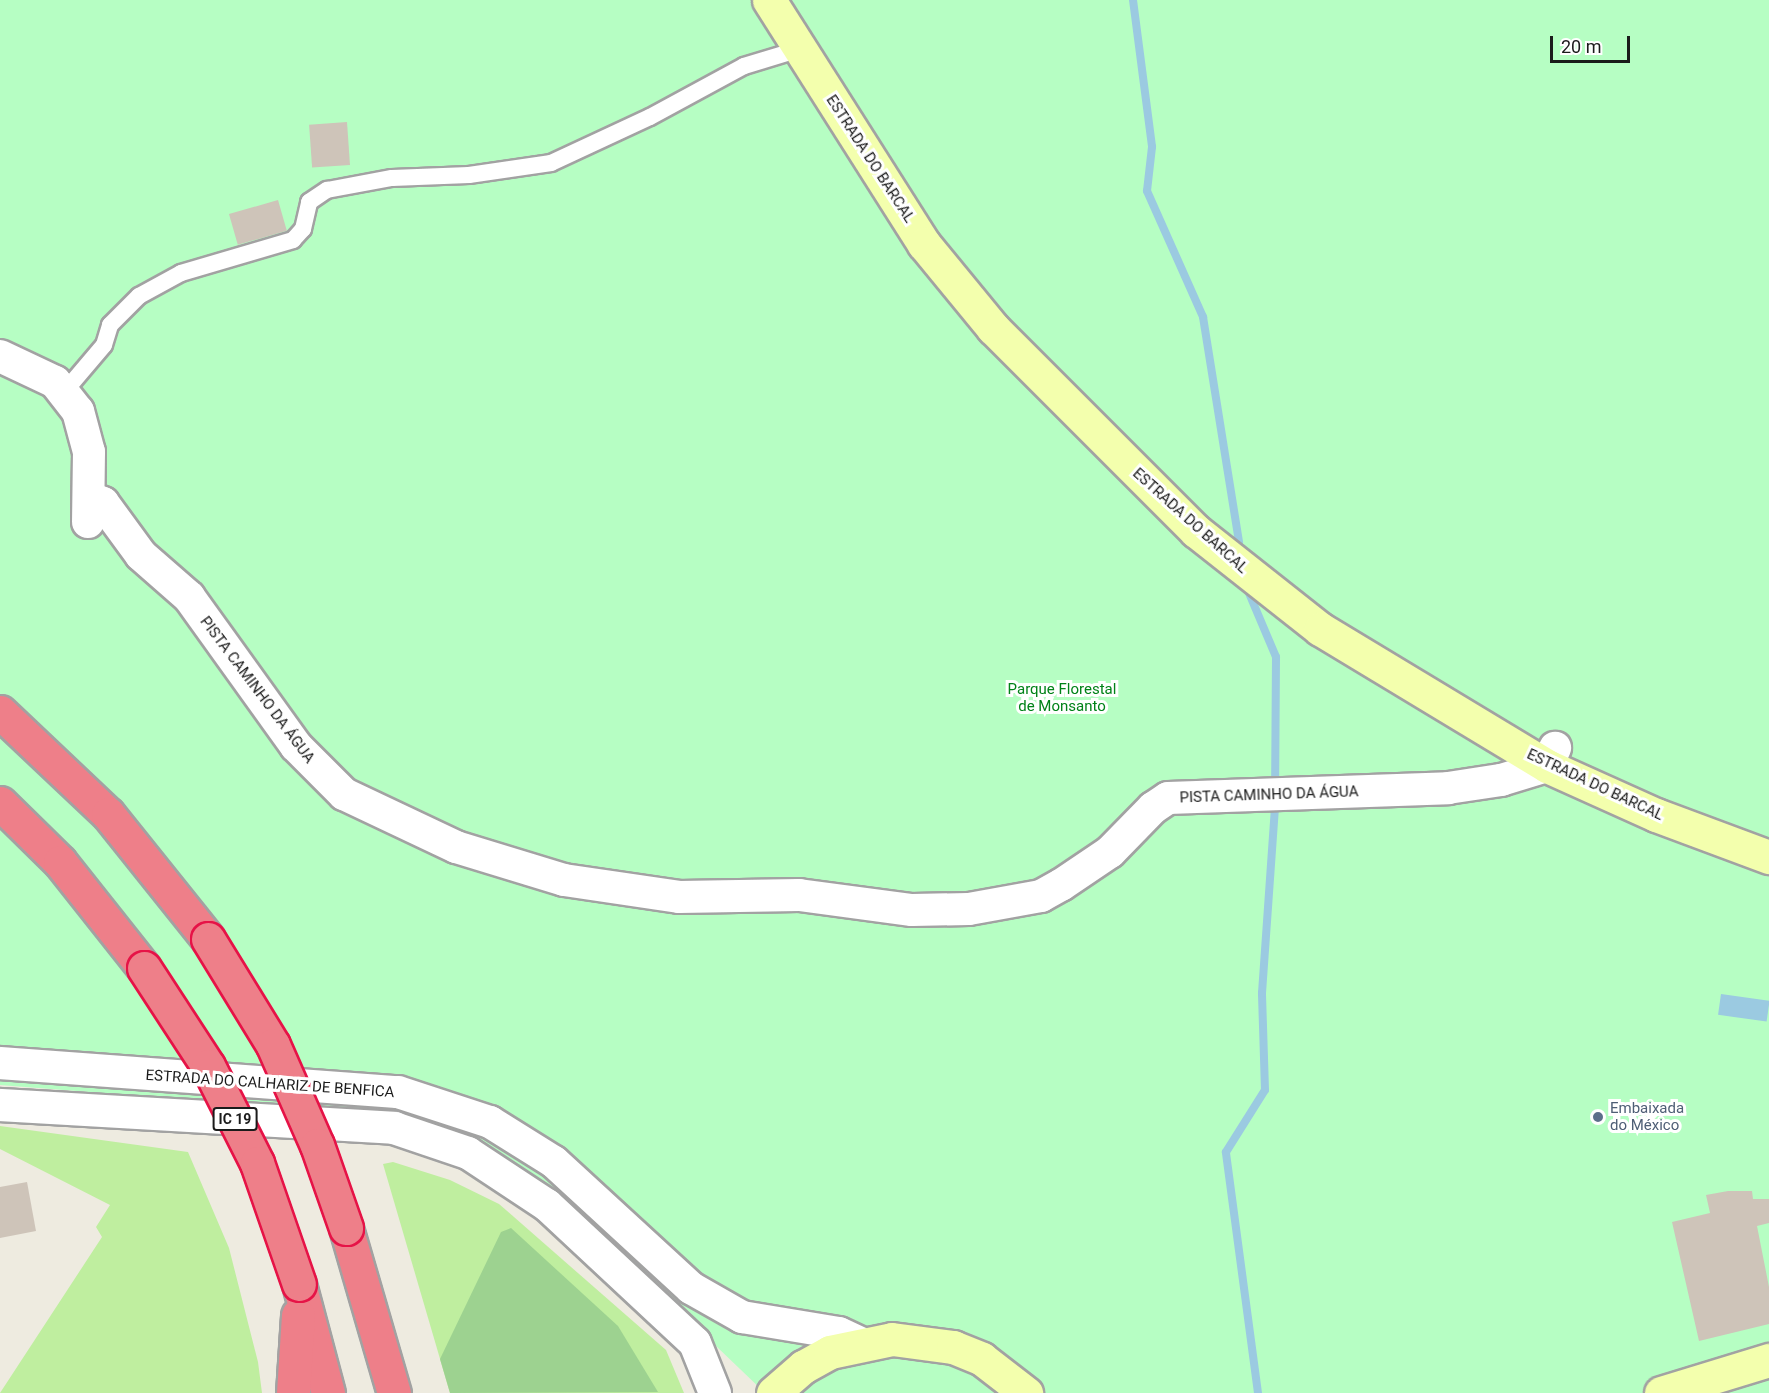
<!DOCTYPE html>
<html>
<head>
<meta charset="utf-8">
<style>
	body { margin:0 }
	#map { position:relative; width:1769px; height:1393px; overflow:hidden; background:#eeebe0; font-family:Roboto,sans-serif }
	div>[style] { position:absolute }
	.grass>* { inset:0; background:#bfee9f }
	.forest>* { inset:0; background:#9dd290 }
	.park>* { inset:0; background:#b6fec3 }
	.water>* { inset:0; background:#9bcae1; transform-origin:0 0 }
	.stream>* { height:8px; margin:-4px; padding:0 4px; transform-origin:4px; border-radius:4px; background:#9bcae1 }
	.building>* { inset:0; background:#cec4b9; transform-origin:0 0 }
	.roads { filter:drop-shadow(2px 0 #a2a2a2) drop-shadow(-2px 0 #a2a2a2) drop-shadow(0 2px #a2a2a2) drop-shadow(0 -2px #a2a2a2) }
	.lane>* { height:16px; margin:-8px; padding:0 8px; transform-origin:8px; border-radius:8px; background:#fff }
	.street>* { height:32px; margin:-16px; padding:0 16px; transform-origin:16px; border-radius:16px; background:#fff }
	.secondary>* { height:33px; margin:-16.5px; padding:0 16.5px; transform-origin:16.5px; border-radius:16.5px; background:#f3ffad }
	.highway>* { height:33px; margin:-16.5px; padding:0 16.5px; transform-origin:16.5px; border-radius:16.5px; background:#ee7f89 }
	.bridges { filter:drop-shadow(2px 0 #e61347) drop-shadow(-2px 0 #e61347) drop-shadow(0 2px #e61347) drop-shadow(0 -2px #e61347) }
	.highway-bridge>* { height:33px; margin:-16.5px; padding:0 16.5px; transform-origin:16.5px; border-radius:16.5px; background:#ee7f89 }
	.dots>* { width:16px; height:16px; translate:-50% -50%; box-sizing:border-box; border:3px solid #fff; border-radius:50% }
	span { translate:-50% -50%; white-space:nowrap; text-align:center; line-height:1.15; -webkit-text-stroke:6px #fff; paint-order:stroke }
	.shield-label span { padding:2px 4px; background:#fff; border:2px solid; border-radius:4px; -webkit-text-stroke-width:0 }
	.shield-label { font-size:14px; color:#1b1b1b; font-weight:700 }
	.street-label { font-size:15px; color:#1b1b1b }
	.park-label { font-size:15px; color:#018218 }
	.service-label { font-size:15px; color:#4e5e75 }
	.left { translate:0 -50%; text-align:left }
	.scale { position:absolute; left:1550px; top:36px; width:80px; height:27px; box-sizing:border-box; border:3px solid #1b1b1b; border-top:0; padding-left:8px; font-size:18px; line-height:21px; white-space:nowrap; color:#1b1b1b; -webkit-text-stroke:4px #fff; paint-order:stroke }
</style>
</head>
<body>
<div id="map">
	<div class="grass">
		<div style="clip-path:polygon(0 1126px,188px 1152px,229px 1248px,258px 1362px,262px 1393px,0 1393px,102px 1237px,96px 1227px,110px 1205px,0 1149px)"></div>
		<div style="clip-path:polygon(393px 1162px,450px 1180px,499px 1204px,666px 1350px,684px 1393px,450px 1393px,383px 1164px)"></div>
	</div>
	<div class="forest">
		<div style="clip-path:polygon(511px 1228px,618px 1326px,658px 1392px,450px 1393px,440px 1359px,501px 1232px)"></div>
	</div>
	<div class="park">
		<div style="clip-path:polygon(0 0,1769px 0,1769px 1393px,765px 1393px,595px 1230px,359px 1113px,0 1085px)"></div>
	</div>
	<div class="water">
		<div style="left:1721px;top:994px;width:49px;height:21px;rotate:8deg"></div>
	</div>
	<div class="stream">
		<div style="left:1133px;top:0;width:148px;rotate:82.6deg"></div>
		<div style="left:1152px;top:147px;width:44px;rotate:96.5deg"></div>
		<div style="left:1147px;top:191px;width:138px;rotate:66deg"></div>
		<div style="left:1203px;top:317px;width:228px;rotate:80.9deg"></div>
		<div style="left:1246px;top:586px;width:77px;rotate:67.1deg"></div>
		<div style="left:1276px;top:657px;width:131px;rotate:90.4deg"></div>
		<div style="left:1258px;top:1393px;width:243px;rotate:-97.6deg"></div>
		<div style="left:1226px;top:1152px;width:73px;rotate:-57.8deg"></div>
		<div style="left:1265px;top:1090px;width:97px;rotate:-91.8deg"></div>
		<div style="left:1262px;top:993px;width:186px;rotate:-86deg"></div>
	</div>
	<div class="building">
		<div style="left:347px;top:122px;width:43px;height:38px;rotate:86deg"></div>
		<div style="left:278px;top:200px;width:32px;height:51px;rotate:74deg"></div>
		<div style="clip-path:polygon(27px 1182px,36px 1231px,0 1238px,0 1187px)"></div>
		<div style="clip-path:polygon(1728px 1191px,1752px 1191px,1753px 1199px,1769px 1199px,1769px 1223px,1757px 1226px,1769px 1287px,1769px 1324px,1699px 1341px,1672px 1222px,1710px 1213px,1706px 1195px)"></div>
	</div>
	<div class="roads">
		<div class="lane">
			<div style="left:65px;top:391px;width:60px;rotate:-49.7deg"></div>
			<div style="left:104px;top:345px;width:21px;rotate:-73deg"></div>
			<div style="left:110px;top:325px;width:41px;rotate:-45deg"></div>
			<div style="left:139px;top:296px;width:48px;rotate:-28.7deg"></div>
			<div style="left:181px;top:273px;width:117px;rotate:-16.4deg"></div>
			<div style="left:293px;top:240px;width:15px;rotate:-48deg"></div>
			<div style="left:303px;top:229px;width:28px;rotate:-77deg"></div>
			<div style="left:309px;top:202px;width:22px;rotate:-34deg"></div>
			<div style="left:327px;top:190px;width:66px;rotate:-10.5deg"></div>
			<div style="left:392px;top:178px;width:77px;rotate:-2.2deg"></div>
			<div style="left:469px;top:175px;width:83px;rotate:-8.3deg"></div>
			<div style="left:551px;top:163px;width:109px;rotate:-24.9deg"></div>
			<div style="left:650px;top:117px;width:107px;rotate:-28.5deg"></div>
			<div style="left:744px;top:66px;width:59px;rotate:-16.9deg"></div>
		</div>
		<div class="street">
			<div style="left:0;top:356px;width:61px;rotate:25.3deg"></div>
			<div style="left:55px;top:382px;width:37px;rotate:52deg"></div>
			<div style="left:78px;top:411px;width:42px;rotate:75deg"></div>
			<div style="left:89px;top:452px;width:70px;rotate:90.8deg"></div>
			<div style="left:90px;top:498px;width:14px;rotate:21deg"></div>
			<div style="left:103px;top:503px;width:64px;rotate:53.8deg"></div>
			<div style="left:141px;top:555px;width:64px;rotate:41.2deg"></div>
			<div style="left:189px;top:597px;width:183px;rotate:54.3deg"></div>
			<div style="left:296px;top:746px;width:68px;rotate:45deg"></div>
			<div style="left:344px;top:794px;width:124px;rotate:25.3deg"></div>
			<div style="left:456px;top:847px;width:113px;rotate:17deg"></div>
			<div style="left:564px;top:880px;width:116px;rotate:8.4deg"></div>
			<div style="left:679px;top:897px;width:120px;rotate:-1deg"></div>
			<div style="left:799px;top:895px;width:114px;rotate:7.6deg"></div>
			<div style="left:912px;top:910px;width:57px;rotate:-1deg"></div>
			<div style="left:969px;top:909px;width:73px;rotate:-10.2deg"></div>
			<div style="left:1041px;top:896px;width:23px;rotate:-29deg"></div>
			<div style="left:1061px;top:885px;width:59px;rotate:-34deg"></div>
			<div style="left:1110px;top:852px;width:62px;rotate:-45.7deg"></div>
			<div style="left:1153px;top:808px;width:18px;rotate:-34deg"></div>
			<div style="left:1168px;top:798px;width:280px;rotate:-2deg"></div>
			<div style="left:1448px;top:788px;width:54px;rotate:-8.6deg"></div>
			<div style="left:1501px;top:780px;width:48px;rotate:-16.9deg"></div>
			<div style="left:1547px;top:766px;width:20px;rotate:-66deg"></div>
			<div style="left:0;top:1063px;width:399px;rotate:4.2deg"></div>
			<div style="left:398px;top:1092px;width:97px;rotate:18.1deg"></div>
			<div style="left:490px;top:1122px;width:75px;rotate:32deg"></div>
			<div style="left:554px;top:1162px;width:186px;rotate:42.6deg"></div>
			<div style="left:691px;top:1288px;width:59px;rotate:29.6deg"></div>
			<div style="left:742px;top:1317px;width:98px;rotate:9.4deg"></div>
			<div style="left:839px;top:1333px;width:23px;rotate:25deg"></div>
			<div style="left:0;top:1105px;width:395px;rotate:3.3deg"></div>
			<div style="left:394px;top:1128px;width:78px;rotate:18.7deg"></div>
			<div style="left:468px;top:1153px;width:95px;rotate:33.4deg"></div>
			<div style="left:547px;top:1205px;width:202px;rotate:43deg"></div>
			<div style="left:695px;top:1343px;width:54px;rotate:68.2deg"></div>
		</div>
		<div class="secondary">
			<div style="left:769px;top:0;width:289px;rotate:57.6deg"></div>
			<div style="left:924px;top:244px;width:109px;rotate:50.6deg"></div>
			<div style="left:993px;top:328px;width:287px;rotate:45deg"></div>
			<div style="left:1196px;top:531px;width:158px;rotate:38.3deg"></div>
			<div style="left:1320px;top:629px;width:265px;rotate:31.1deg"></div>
			<div style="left:1547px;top:766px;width:120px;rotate:24.2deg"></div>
			<div style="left:1656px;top:815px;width:121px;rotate:20.4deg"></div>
			<div style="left:773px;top:1393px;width:40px;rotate:-41deg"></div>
			<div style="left:803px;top:1367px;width:31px;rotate:-29deg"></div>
			<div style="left:830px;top:1352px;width:63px;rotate:-11.8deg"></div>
			<div style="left:892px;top:1339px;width:62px;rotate:7.5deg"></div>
			<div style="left:953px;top:1347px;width:31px;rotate:22deg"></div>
			<div style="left:982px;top:1359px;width:56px;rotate:37.7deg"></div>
			<div style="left:1661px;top:1393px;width:113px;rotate:-17deg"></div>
		</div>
		<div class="highway">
			<div style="left:0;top:712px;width:149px;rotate:43.4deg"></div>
			<div style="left:108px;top:814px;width:160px;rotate:51.3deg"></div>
			<div style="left:0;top:803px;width:84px;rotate:44.5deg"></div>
			<div style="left:60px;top:862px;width:135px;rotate:51.6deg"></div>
			<div style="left:346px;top:1228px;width:172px;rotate:73.8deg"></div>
			<div style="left:299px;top:1284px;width:113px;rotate:75.1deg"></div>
			<div style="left:293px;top:1393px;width:78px;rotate:-86.3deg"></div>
		</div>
	</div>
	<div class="bridges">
		<div class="highway-bridge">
			<div style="left:208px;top:939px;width:124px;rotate:58.5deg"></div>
			<div style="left:273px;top:1045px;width:109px;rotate:66.3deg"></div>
			<div style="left:317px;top:1145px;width:88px;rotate:70.7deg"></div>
			<div style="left:144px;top:968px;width:117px;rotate:56.9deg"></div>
			<div style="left:208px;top:1066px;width:109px;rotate:63.2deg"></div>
			<div style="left:257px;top:1163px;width:128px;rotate:70.9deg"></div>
		</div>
	</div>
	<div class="dots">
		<div style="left:1598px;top:1117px;background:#5c6f8a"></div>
	</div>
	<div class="shield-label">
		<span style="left:235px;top:1119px">IC 19</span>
	</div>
	<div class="street-label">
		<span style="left:870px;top:159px;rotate:57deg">ESTRADA DO BARCAL</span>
		<span style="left:1190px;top:521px;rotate:42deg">ESTRADA DO BARCAL</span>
		<span style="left:257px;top:690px;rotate:53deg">PISTA CAMINHO DA ÁGUA</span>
		<span style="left:1595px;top:785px;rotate:25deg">ESTRADA DO BARCAL</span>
		<span style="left:1269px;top:795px;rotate:-2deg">PISTA CAMINHO DA ÁGUA</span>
		<span style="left:270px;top:1084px;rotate:4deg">ESTRADA DO CALHARIZ DE BENFICA</span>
	</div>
	<div class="park-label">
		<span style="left:1062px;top:698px">Parque Florestal<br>de Monsanto</span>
	</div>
	<div class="service-label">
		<span class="left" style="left:1610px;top:1117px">Embaixada<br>do México</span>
	</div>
	<div class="scale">20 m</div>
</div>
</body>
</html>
